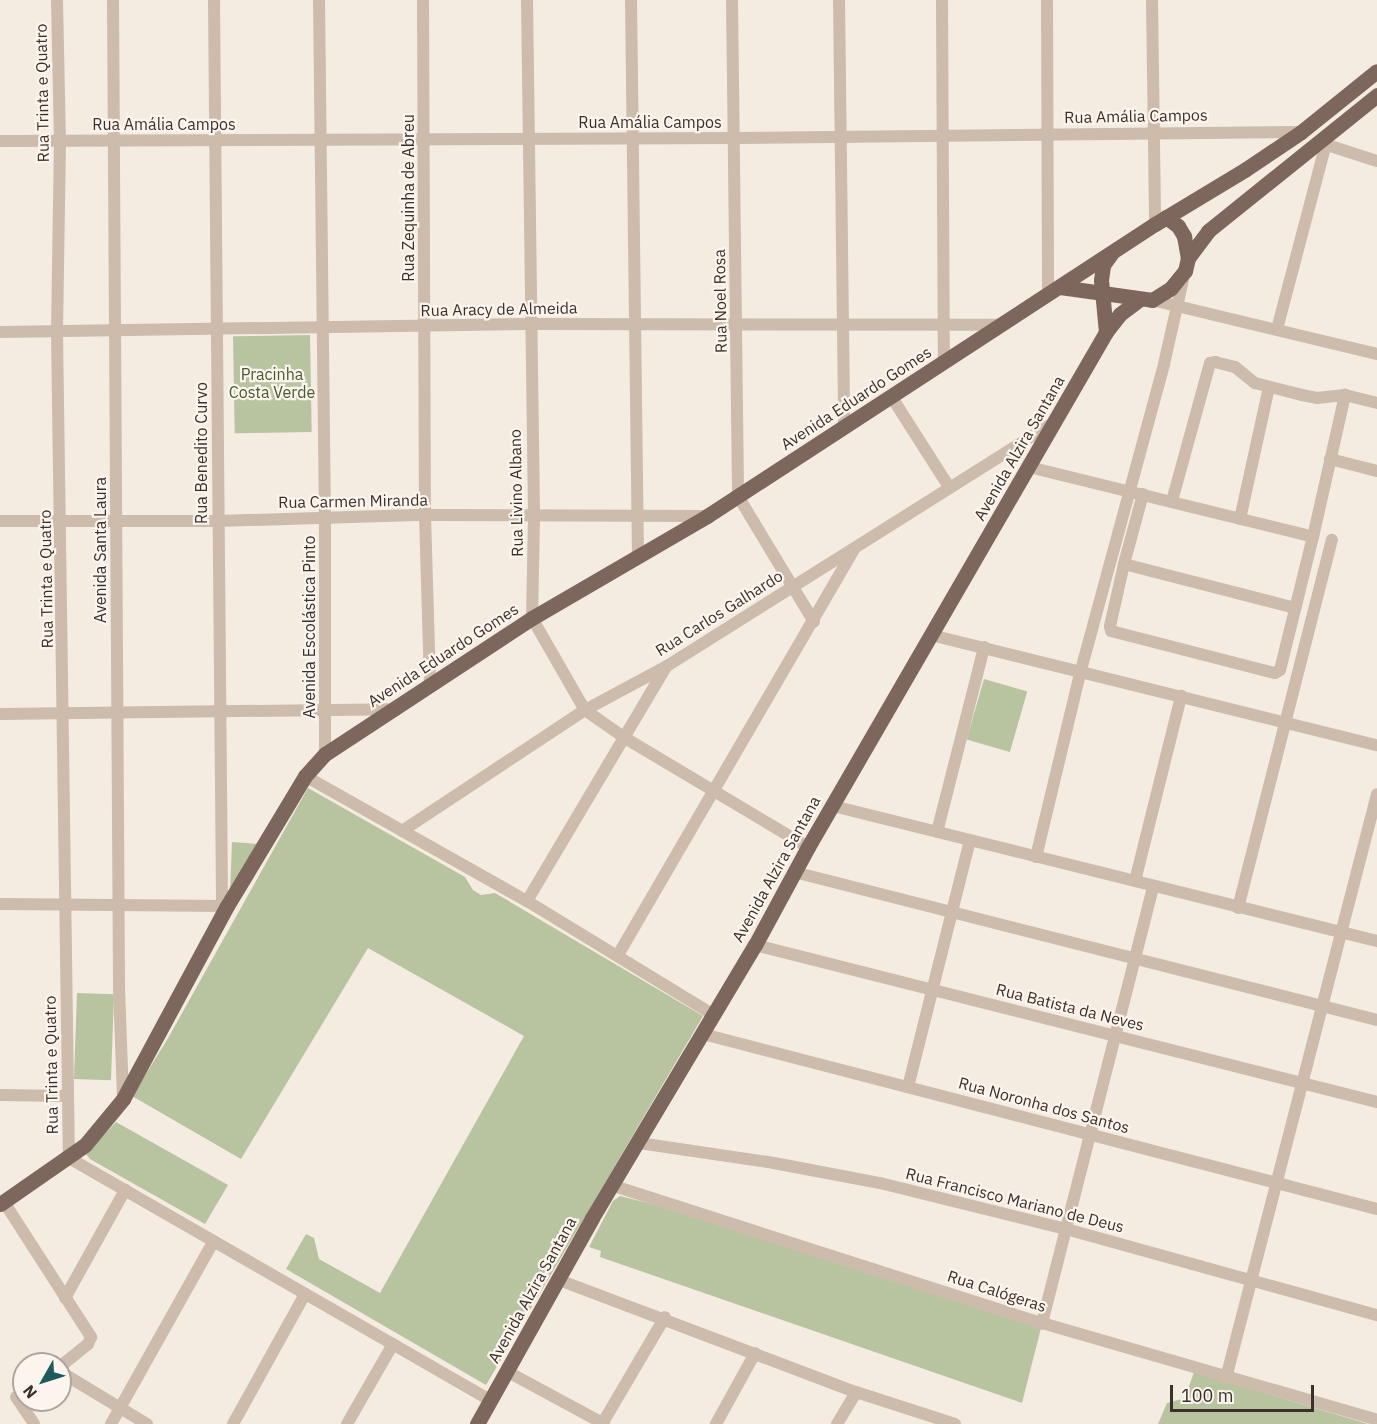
<!DOCTYPE html>
<html>
<head>
<meta charset="utf-8">
<style>
	body { margin:0 }
	#map { position:relative; width:1377px; height:1424px; overflow:hidden; background:#f4ebe1; font-family:"IBM Plex Sans",sans-serif }
	div>[style] { position:absolute }
	.green>* { inset:0; background:#b8c4a0; transform-origin:0 0 }
	.minor>* { height:12px; margin:-6px; padding:0 6px; transform-origin:6px; border-radius:6px; background:#cdbbac }
	.major>* { height:15px; margin:-7.5px; padding:0 7.5px; transform-origin:7.5px; border-radius:7.5px; background:#7d675c }
	span { translate:-50% -50%; white-space:nowrap; text-align:center; line-height:1.15; -webkit-text-stroke:4.5px #fbf5ee; paint-order:stroke }
	.street-label { font-size:16px; color:#3b302b }
	.park-label { font-size:16px; color:#4a5a2e }
	.north { position:absolute; left:12px; top:1352px; width:60px; height:60px; box-sizing:border-box; background:#fbf5ee; border:2px solid #aea6a0; border-radius:50%; rotate:231deg; font-size:16px; font-weight:700; line-height:24px; text-align:center; color:#3b302b }
	.north::after { content:''; display:block; margin:auto; width:21px; height:27px; background:#1f5a5e; clip-path:polygon(50% 0,100% 100%,50% 72%,0 100%) }
	.scale { position:absolute; left:1170px; top:1385px; width:144px; height:27px; box-sizing:border-box; border:3px solid #3b302b; border-top:0; padding-left:8px; font-size:18px; line-height:21px; white-space:nowrap; color:#3b302b; -webkit-text-stroke:4px #fbf5ee; paint-order:stroke }
</style>
</head>
<body>
<div id="map">
	<div class="green">
		<div style="left:310px;top:335px;width:97px;height:77px;rotate:89deg"></div>
		<div style="left:984px;top:679px;width:45px;height:63px;rotate:16deg"></div>
		<div style="clip-path:polygon(308px 788px,465px 877px,473px 890px,481px 895px,495px 893px,703px 1016px,486px 1385px,286px 1269px,306px 1234px,314px 1238px,319px 1259px,380px 1293px,524px 1036px,368px 948px,241px 1159px,132px 1096px,167px 1040px)"></div>
		<div style="clip-path:polygon(232px 842px,258px 844px,230px 895px)"></div>
		<div style="left:77px;top:993px;width:37px;height:86px;rotate:2deg"></div>
		<div style="clip-path:polygon(116px 1122px,228px 1185px,205px 1224px,90px 1159px,86px 1154px)"></div>
		<div style="clip-path:polygon(620px 1196px,656px 1205px,1041px 1328px,1022px 1403px,600px 1257px,601px 1251px,589px 1247px,613px 1201px)"></div>
		<div style="clip-path:polygon(1194px 1372px,1368px 1424px,1158px 1424px,1167px 1403px,1185px 1398px)"></div>
	</div>
	<div class="minor">
		<div style="left:57px;top:0;width:141px;rotate:88.8deg"></div>
		<div style="left:60px;top:141px;width:192px;rotate:90.9deg"></div>
		<div style="left:57px;top:333px;width:825px;rotate:89.17deg"></div>
		<div style="left:69px;top:1158px;width:487px;rotate:29.9deg"></div>
		<div style="left:113px;top:0;width:988px;rotate:89.65deg"></div>
		<div style="left:119px;top:988px;width:110px;rotate:87.9deg"></div>
		<div style="left:214px;top:0;width:906px;rotate:89.49deg"></div>
		<div style="left:319px;top:0;width:517px;rotate:89.34deg"></div>
		<div style="left:325px;top:517px;width:237px;rotate:90deg"></div>
		<div style="left:423px;top:0;width:515px;rotate:89.78deg"></div>
		<div style="left:425px;top:515px;width:169px;rotate:88.3deg"></div>
		<div style="left:527px;top:0;width:517px;rotate:89.22deg"></div>
		<div style="left:534px;top:517px;width:101px;rotate:91.1deg"></div>
		<div style="left:532px;top:618px;width:106px;rotate:60.1deg"></div>
		<div style="left:585px;top:710px;width:49px;rotate:35deg"></div>
		<div style="left:625px;top:738px;width:213px;rotate:30.8deg"></div>
		<div style="left:631px;top:0;width:557px;rotate:89.28deg"></div>
		<div style="left:732px;top:0;width:496px;rotate:89.3deg"></div>
		<div style="left:738px;top:496px;width:147px;rotate:58.9deg"></div>
		<div style="left:839px;top:0;width:427px;rotate:89.3deg"></div>
		<div style="left:942px;top:0;width:361px;rotate:89.7deg"></div>
		<div style="left:1047px;top:0;width:294px;rotate:89.8deg"></div>
		<div style="left:1152px;top:0;width:224px;rotate:89.2deg"></div>
		<div style="left:0;top:141px;width:734px;rotate:-0.23deg"></div>
		<div style="left:734px;top:138px;width:567px;rotate:-0.61deg"></div>
		<div style="left:1318px;top:142px;width:62px;rotate:17.9deg"></div>
		<div style="left:1152px;top:300px;width:231px;rotate:13.5deg"></div>
		<div style="left:1277px;top:329px;width:188px;rotate:-75.2deg"></div>
		<div style="left:0;top:332px;width:529px;rotate:-0.87deg"></div>
		<div style="left:529px;top:324px;width:470px;rotate:0.1deg"></div>
		<div style="left:891px;top:396px;width:108px;rotate:57.5deg"></div>
		<div style="left:1330px;top:459px;width:49px;rotate:14.3deg"></div>
		<div style="left:1029px;top:467px;width:292px;rotate:13.8deg"></div>
		<div style="left:1143px;top:494px;width:73px;rotate:105.2deg"></div>
		<div style="left:1124px;top:564px;width:64px;rotate:102.7deg"></div>
		<div style="left:1110px;top:626px;width:5px;rotate:79deg"></div>
		<div style="left:1111px;top:631px;width:169px;rotate:14.4deg"></div>
		<div style="left:1275px;top:673px;width:6px;rotate:-31deg"></div>
		<div style="left:1280px;top:670px;width:137px;rotate:-76.1deg"></div>
		<div style="left:1313px;top:537px;width:146px;rotate:-77.3deg"></div>
		<div style="left:1172px;top:501px;width:143px;rotate:-74.6deg"></div>
		<div style="left:1210px;top:363px;width:5px;rotate:-11deg"></div>
		<div style="left:1215px;top:362px;width:21px;rotate:14deg"></div>
		<div style="left:1235px;top:367px;width:26px;rotate:39deg"></div>
		<div style="left:1255px;top:383px;width:49px;rotate:14.3deg"></div>
		<div style="left:1302px;top:395px;width:15px;rotate:11deg"></div>
		<div style="left:1317px;top:398px;width:28px;rotate:-6deg"></div>
		<div style="left:1345px;top:395px;width:33px;rotate:14deg"></div>
		<div style="left:1240px;top:519px;width:135px;rotate:-77.6deg"></div>
		<div style="left:0;top:521px;width:218px"></div>
		<div style="left:218px;top:521px;width:207px;rotate:-1.7deg"></div>
		<div style="left:425px;top:515px;width:281px;rotate:0.2deg"></div>
		<div style="left:1124px;top:564px;width:177px;rotate:14.4deg"></div>
		<div style="left:931px;top:635px;width:459px;rotate:13.9deg"></div>
		<div style="left:0;top:714px;width:392px;rotate:-0.7deg"></div>
		<div style="left:305px;top:776px;width:255px;rotate:29.4deg"></div>
		<div style="left:527px;top:901px;width:219px;rotate:31.4deg"></div>
		<div style="left:833px;top:806px;width:561px;rotate:13.94deg"></div>
		<div style="left:402px;top:831px;width:219px;rotate:-33.5deg"></div>
		<div style="left:585px;top:710px;width:93px;rotate:-28.2deg"></div>
		<div style="left:667px;top:666px;width:455px;rotate:-32.2deg"></div>
		<div style="left:937px;top:832px;width:191px;rotate:-75.7deg"></div>
		<div style="left:1036px;top:857px;width:192px;rotate:-76.5deg"></div>
		<div style="left:1081px;top:670px;width:317px;rotate:-74.8deg"></div>
		<div style="left:1164px;top:364px;width:95px;rotate:-77.3deg"></div>
		<div style="left:794px;top:872px;width:601px;rotate:14.24deg"></div>
		<div style="left:1135px;top:881px;width:191px;rotate:-76deg"></div>
		<div style="left:527px;top:901px;width:272px;rotate:-59.3deg"></div>
		<div style="left:0;top:904px;width:227px;rotate:0.5deg"></div>
		<div style="left:1238px;top:908px;width:380px;rotate:-75.7deg"></div>
		<div style="left:755px;top:945px;width:642px;rotate:14.17deg"></div>
		<div style="left:618px;top:955px;width:470px;rotate:-59.8deg"></div>
		<div style="left:703px;top:1034px;width:696px;rotate:14.56deg"></div>
		<div style="left:908px;top:1087px;width:254px;rotate:-75.9deg"></div>
		<div style="left:0;top:1095px;width:66px;rotate:0.9deg"></div>
		<div style="left:639px;top:1143px;width:136px;rotate:8.4deg"></div>
		<div style="left:774px;top:1163px;width:108px;rotate:10.7deg"></div>
		<div style="left:880px;top:1183px;width:192px;rotate:13.9deg"></div>
		<div style="left:1066px;top:1229px;width:323px;rotate:15.5deg"></div>
		<div style="left:611px;top:1185px;width:453px;rotate:17.8deg"></div>
		<div style="left:1042px;top:1323px;width:349px;rotate:16.1deg"></div>
		<div style="left:4px;top:1202px;width:161px;rotate:57.2deg"></div>
		<div style="left:91px;top:1337px;width:8px;rotate:113deg"></div>
		<div style="left:88px;top:1344px;width:33px;rotate:141deg"></div>
		<div style="left:62px;top:1365px;width:9px;rotate:77deg"></div>
		<div style="left:64px;top:1374px;width:97px;rotate:31.1deg"></div>
		<div style="left:559px;top:1280px;width:317px;rotate:20.7deg"></div>
		<div style="left:856px;top:1392px;width:104px;rotate:17.9deg"></div>
		<div style="left:65px;top:1298px;width:124px;rotate:-60.9deg"></div>
		<div style="left:1042px;top:1323px;width:451px;rotate:-75.7deg"></div>
		<div style="left:508px;top:1372px;width:109px;rotate:28.4deg"></div>
		<div style="left:1226px;top:1378px;width:603px;rotate:-75.5deg"></div>
		<div style="left:16px;top:1397px;width:32px;rotate:56deg"></div>
		<div style="left:111px;top:1424px;width:209px;rotate:-60.7deg"></div>
		<div style="left:233px;top:1424px;width:149px;rotate:-61deg"></div>
		<div style="left:347px;top:1424px;width:92px;rotate:-60.1deg"></div>
		<div style="left:602px;top:1424px;width:124px;rotate:-59.5deg"></div>
		<div style="left:716px;top:1424px;width:81px;rotate:-61.2deg"></div>
		<div style="left:837px;top:1424px;width:37px;rotate:-59deg"></div>
	</div>
	<div class="major">
		<div style="left:1166px;top:217px;width:15px;rotate:37deg"></div>
		<div style="left:1178px;top:226px;width:12px;rotate:59deg"></div>
		<div style="left:1184px;top:236px;width:22px;rotate:80deg"></div>
		<div style="left:1060px;top:287px;width:93px;rotate:8deg"></div>
		<div style="left:1152px;top:300px;width:22px;rotate:-32deg"></div>
		<div style="left:1171px;top:288px;width:22px;rotate:-51deg"></div>
		<div style="left:1185px;top:271px;width:13px;rotate:-77deg"></div>
		<div style="left:1188px;top:258px;width:34px;rotate:-53deg"></div>
		<div style="left:1208px;top:231px;width:217px;rotate:-38.8deg"></div>
		<div style="left:1106px;top:332px;width:52px;rotate:-95.5deg"></div>
		<div style="left:1101px;top:280px;width:15px;rotate:-82deg"></div>
		<div style="left:1103px;top:265px;width:14px;rotate:-54deg"></div>
		<div style="left:0;top:1204px;width:103px;rotate:-34.8deg"></div>
		<div style="left:85px;top:1145px;width:60px;rotate:-50.4deg"></div>
		<div style="left:123px;top:1099px;width:219px;rotate:-61.7deg"></div>
		<div style="left:227px;top:906px;width:152px;rotate:-59deg"></div>
		<div style="left:305px;top:776px;width:30px;rotate:-48deg"></div>
		<div style="left:325px;top:754px;width:248px;rotate:-33.3deg"></div>
		<div style="left:532px;top:618px;width:203px;rotate:-30.2deg"></div>
		<div style="left:707px;top:516px;width:535px;rotate:-33.1deg"></div>
		<div style="left:1155px;top:224px;width:106px;rotate:-31.1deg"></div>
		<div style="left:1246px;top:169px;width:66px;rotate:-33.9deg"></div>
		<div style="left:1301px;top:132px;width:97px;rotate:-38.8deg"></div>
		<div style="left:477px;top:1424px;width:236px;rotate:-60.8deg"></div>
		<div style="left:592px;top:1218px;width:318px;rotate:-59.2deg"></div>
		<div style="left:755px;top:945px;width:111px;rotate:-61.6deg"></div>
		<div style="left:808px;top:847px;width:595px;rotate:-59.94deg"></div>
		<div style="left:1106px;top:332px;width:23px;rotate:-52deg"></div>
		<div style="left:1120px;top:314px;width:25px;rotate:-37deg"></div>
	</div>
	<div class="street-label">
		<span style="left:42px;top:93px;rotate:-91deg">Rua Trinta e Quatro</span>
		<span style="left:1136px;top:116px;rotate:-1deg">Rua Amália Campos</span>
		<span style="left:650px;top:122px">Rua Amália Campos</span>
		<span style="left:164px;top:124px">Rua Amália Campos</span>
		<span style="left:408px;top:198px;rotate:-90deg">Rua Zequinha de Abreu</span>
		<span style="left:720px;top:301px;rotate:-91deg">Rua Noel Rosa</span>
		<span style="left:499px;top:309px;rotate:-1deg">Rua Aracy de Almeida</span>
		<span style="left:856px;top:398px;rotate:-33deg">Avenida Eduardo Gomes</span>
		<span style="left:1019px;top:448px;rotate:-60deg">Avenida Alzira Santana</span>
		<span style="left:201px;top:453px;rotate:-90deg">Rua Benedito Curvo</span>
		<span style="left:516px;top:493px;rotate:-91deg">Rua Livino Albano</span>
		<span style="left:353px;top:501px;rotate:-1deg">Rua Carmen Miranda</span>
		<span style="left:100px;top:550px;rotate:-90deg">Avenida Santa Laura</span>
		<span style="left:46px;top:579px;rotate:-91deg">Rua Trinta e Quatro</span>
		<span style="left:719px;top:613px;rotate:-32deg">Rua Carlos Galhardo</span>
		<span style="left:309px;top:627px;rotate:-90deg">Avenida Escolástica Pinto</span>
		<span style="left:443px;top:655px;rotate:-33deg">Avenida Eduardo Gomes</span>
		<span style="left:776px;top:869px;rotate:-61deg">Avenida Alzira Santana</span>
		<span style="left:1070px;top:1007px;rotate:14deg">Rua Batista da Neves</span>
		<span style="left:51px;top:1065px;rotate:-91deg">Rua Trinta e Quatro</span>
		<span style="left:1044px;top:1105px;rotate:15deg">Rua Noronha dos Santos</span>
		<span style="left:1015px;top:1200px;rotate:14deg">Rua Francisco Mariano de Deus</span>
		<span style="left:532px;top:1290px;rotate:-61deg">Avenida Alzira Santana</span>
		<span style="left:997px;top:1291px;rotate:18deg">Rua Calógeras</span>
	</div>
	<div class="park-label">
		<span style="left:272px;top:383px">Pracinha<br>Costa Verde</span>
	</div>
	<div class="north">N</div>
	<div class="scale">100 m</div>
</div>
</body>
</html>
